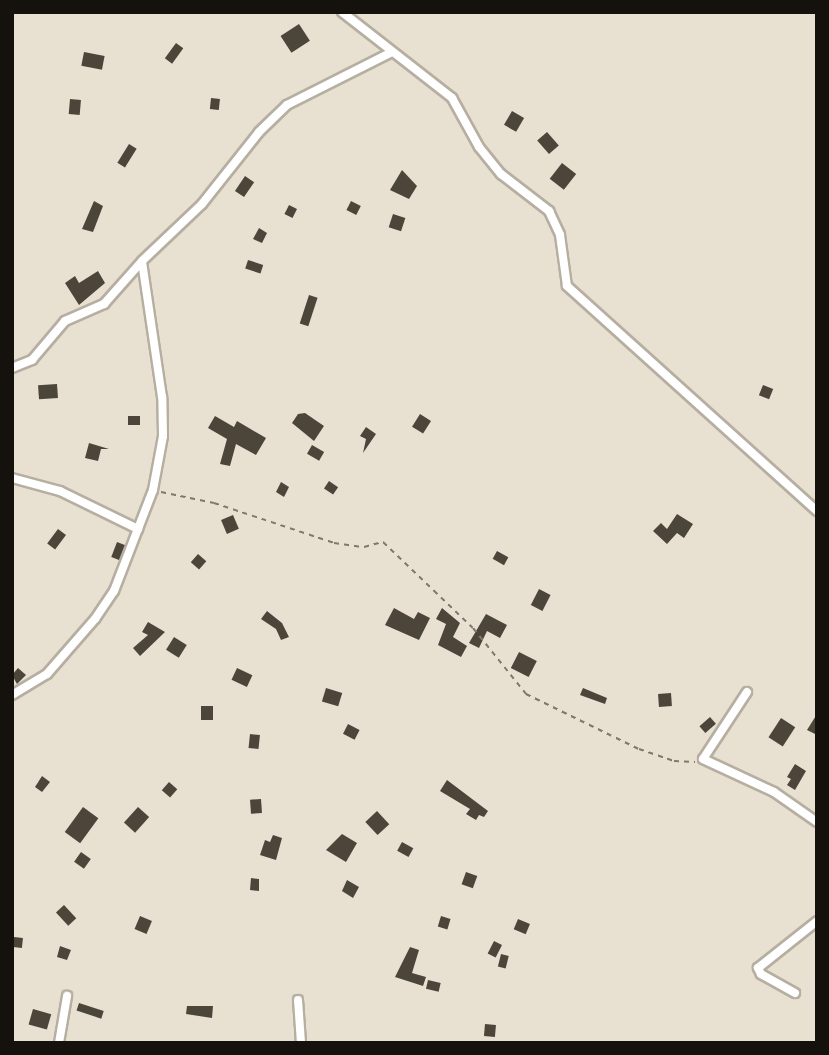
<!DOCTYPE html>
<html>
<head>
<meta charset="utf-8">
<style>
	body { margin:0 }
	#map { position:relative; width:829px; height:1055px; overflow:hidden; background:#e8e1d2; font-family:Georgia,serif }
	div>[style] { position:absolute }
	.building>* { inset:0; background:#4c463a; transform-origin:0 0 }
	.path>* { height:2px; margin-top:-1px; transform-origin:0; background:repeating-linear-gradient(90deg,#7e796f 0 5px,transparent 0 10px) }
	.roads { filter:drop-shadow(2px 0 #b6afa1) drop-shadow(-2px 0 #b6afa1) drop-shadow(0 2px #b6afa1) drop-shadow(0 -2px #b6afa1) }
	.minor>* { height:8px; margin:-4px; padding:0 4px; transform-origin:4px; border-radius:4px; background:#fff }
	span { translate:-50% -50%; white-space:nowrap; text-align:center; line-height:1.15; -webkit-text-stroke:7px #e8e1d2; paint-order:stroke }
	.frame { position:absolute; inset:0; border:14px solid #15120d; pointer-events:none }
</style>
</head>
<body>
<div id="map">
	<div class="building">
		<div style="left:299px;top:24px;width:20px;height:22px;rotate:57deg"></div>
		<div style="left:176px;top:43px;width:9px;height:19px;rotate:36deg"></div>
		<div style="left:84px;top:52px;width:21px;height:14px;rotate:11deg"></div>
		<div style="left:211px;top:98px;width:9px;height:11px;rotate:6deg"></div>
		<div style="left:70px;top:99px;width:11px;height:15px;rotate:5deg"></div>
		<div style="left:512px;top:111px;width:14px;height:16px;rotate:30deg"></div>
		<div style="left:547px;top:132px;width:18px;height:13px;rotate:49deg"></div>
		<div style="left:129px;top:144px;width:9px;height:22px;rotate:32deg"></div>
		<div style="left:562px;top:163px;width:18px;height:20px;rotate:38deg"></div>
		<div style="clip-path:polygon(402px 170px,417px 186px,409px 199px,390px 190px)"></div>
		<div style="left:245px;top:176px;width:11px;height:18px;rotate:34deg"></div>
		<div style="clip-path:polygon(94px 201px,103px 206px,93px 232px,82px 229px)"></div>
		<div style="left:351px;top:201px;width:11px;height:10px;rotate:27deg"></div>
		<div style="left:289px;top:205px;width:9px;height:10px;rotate:27deg"></div>
		<div style="left:393px;top:214px;width:13px;height:14px;rotate:18deg"></div>
		<div style="clip-path:polygon(259px 228px,267px 233px,262px 243px,253px 239px)"></div>
		<div style="left:248px;top:260px;width:16px;height:9px;rotate:18deg"></div>
		<div style="clip-path:polygon(98px 271px,105px 283px,79px 305px,65px 283px,75px 276px,79px 283px)"></div>
		<div style="left:309px;top:295px;width:9px;height:30px;rotate:18deg"></div>
		<div style="left:57px;top:384px;width:14px;height:19px;rotate:86deg"></div>
		<div style="left:763px;top:385px;width:11px;height:11px;rotate:22deg"></div>
		<div style="clip-path:polygon(305px 413px,324px 426px,314px 441px,292px 423px,298px 414px)"></div>
		<div style="left:420px;top:414px;width:13px;height:15px;rotate:32deg"></div>
		<div style="left:128px;top:416px;width:12px;height:9px"></div>
		<div style="clip-path:polygon(215px 416px,234px 427px,237px 421px,266px 438px,256px 455px,236px 444px,230px 466px,220px 464px,227px 439px,208px 428px)"></div>
		<div style="clip-path:polygon(366px 427px,376px 434px,363px 453px,366px 439px,360px 436px)"></div>
		<div style="clip-path:polygon(89px 443px,109px 449px,101px 449px,98px 461px,85px 458px)"></div>
		<div style="left:312px;top:445px;width:14px;height:10px;rotate:30deg"></div>
		<div style="left:329px;top:481px;width:11px;height:9px;rotate:34deg"></div>
		<div style="clip-path:polygon(281px 482px,289px 487px,284px 497px,276px 492px)"></div>
		<div style="clip-path:polygon(677px 514px,693px 524px,684px 538px,677px 533px,667px 544px,653px 531px,661px 523px,667px 529px)"></div>
		<div style="left:233px;top:515px;width:15px;height:13px;rotate:67deg"></div>
		<div style="left:58px;top:529px;width:10px;height:18px;rotate:37deg"></div>
		<div style="left:117px;top:542px;width:9px;height:16px;rotate:21deg"></div>
		<div style="left:497px;top:551px;width:13px;height:9px;rotate:29deg"></div>
		<div style="left:198px;top:554px;width:11px;height:11px;rotate:41deg"></div>
		<div style="left:539px;top:589px;width:13px;height:18px;rotate:27deg"></div>
		<div style="clip-path:polygon(394px 608px,414px 619px,418px 612px,430px 618px,419px 640px,385px 625px)"></div>
		<div style="clip-path:polygon(442px 608px,460px 623px,453px 637px,467px 646px,461px 657px,438px 645px,446px 624px,436px 619px)"></div>
		<div style="clip-path:polygon(267px 611px,282px 623px,289px 637px,281px 640px,276px 629px,261px 619px)"></div>
		<div style="clip-path:polygon(486px 614px,507px 625px,500px 638px,487px 631px,479px 648px,469px 643px)"></div>
		<div style="clip-path:polygon(148px 622px,165px 632px,140px 656px,133px 648px,148px 635px,142px 632px)"></div>
		<div style="left:174px;top:637px;width:15px;height:15px;rotate:32deg"></div>
		<div style="left:519px;top:652px;width:20px;height:18px;rotate:27deg"></div>
		<div style="clip-path:polygon(18px 668px,26px 675px,17px 684px,12px 675px)"></div>
		<div style="left:237px;top:668px;width:17px;height:13px;rotate:25deg"></div>
		<div style="left:326px;top:688px;width:17px;height:14px;rotate:17deg"></div>
		<div style="clip-path:polygon(583px 688px,607px 698px,605px 704px,580px 695px)"></div>
		<div style="left:671px;top:693px;width:13px;height:13px;rotate:86deg"></div>
		<div style="left:201px;top:706px;width:12px;height:14px"></div>
		<div style="clip-path:polygon(817px 714px,817px 735px,807px 730px)"></div>
		<div style="left:710px;top:717px;width:9px;height:14px;rotate:49deg"></div>
		<div style="left:781px;top:718px;width:17px;height:23px;rotate:33deg"></div>
		<div style="left:348px;top:724px;width:13px;height:11px;rotate:27deg"></div>
		<div style="left:250px;top:734px;width:10px;height:14px;rotate:6deg"></div>
		<div style="clip-path:polygon(795px 764px,806px 771px,795px 790px,787px 785px,791px 779px,787px 777px)"></div>
		<div style="clip-path:polygon(42px 776px,50px 782px,42px 792px,35px 787px)"></div>
		<div style="clip-path:polygon(447px 780px,488px 811px,484px 817px,479px 815px,476px 820px,466px 814px,470px 809px,440px 791px)"></div>
		<div style="left:169px;top:782px;width:11px;height:11px;rotate:41deg"></div>
		<div style="left:261px;top:799px;width:14px;height:11px;rotate:86deg"></div>
		<div style="left:83px;top:807px;width:19px;height:31px;rotate:36deg"></div>
		<div style="left:138px;top:807px;width:15px;height:21px;rotate:42deg"></div>
		<div style="left:377px;top:811px;width:18px;height:16px;rotate:47deg"></div>
		<div style="clip-path:polygon(342px 834px,357px 843px,346px 862px,326px 850px)"></div>
		<div style="clip-path:polygon(273px 835px,282px 838px,276px 860px,260px 855px,265px 840px,270px 842px)"></div>
		<div style="left:402px;top:842px;width:13px;height:10px;rotate:29deg"></div>
		<div style="left:81px;top:852px;width:12px;height:12px;rotate:35deg"></div>
		<div style="left:466px;top:872px;width:12px;height:13px;rotate:20deg"></div>
		<div style="clip-path:polygon(251px 878px,259px 879px,259px 891px,250px 890px)"></div>
		<div style="clip-path:polygon(347px 880px,359px 887px,353px 898px,342px 891px)"></div>
		<div style="left:64px;top:905px;width:18px;height:11px;rotate:47deg"></div>
		<div style="left:140px;top:916px;width:13px;height:14px;rotate:23deg"></div>
		<div style="left:441px;top:916px;width:10px;height:11px;rotate:17deg"></div>
		<div style="left:518px;top:919px;width:13px;height:11px;rotate:23deg"></div>
		<div style="left:14px;top:937px;width:9px;height:10px;rotate:6deg"></div>
		<div style="left:494px;top:941px;width:9px;height:14px;rotate:27deg"></div>
		<div style="clip-path:polygon(60px 946px,71px 950px,67px 960px,57px 957px)"></div>
		<div style="clip-path:polygon(410px 947px,419px 950px,412px 973px,426px 977px,423px 986px,395px 977px)"></div>
		<div style="left:501px;top:954px;width:8px;height:13px;rotate:14deg"></div>
		<div style="left:428px;top:980px;width:13px;height:9px;rotate:13deg"></div>
		<div style="left:79px;top:1003px;width:26px;height:8px;rotate:18deg"></div>
		<div style="clip-path:polygon(187px 1006px,213px 1006px,212px 1018px,186px 1014px)"></div>
		<div style="left:33px;top:1009px;width:19px;height:16px;rotate:16deg"></div>
		<div style="left:485px;top:1024px;width:11px;height:12px;rotate:5deg"></div>
	</div>
	<div class="path">
		<div style="left:161px;top:492px;width:54px;rotate:11.7deg"></div>
		<div style="left:214px;top:503px;width:126px;rotate:18.4deg"></div>
		<div style="left:334px;top:543px;width:30px;rotate:8deg"></div>
		<div style="left:364px;top:547px;width:20px;rotate:-15deg"></div>
		<div style="left:383px;top:542px;width:124px;rotate:43.7deg"></div>
		<div style="left:473px;top:628px;width:85px;rotate:51.2deg"></div>
		<div style="left:526px;top:694px;width:126px;rotate:26deg"></div>
		<div style="left:639px;top:749px;width:37px;rotate:19deg"></div>
		<div style="left:674px;top:761px;width:21px;rotate:3deg"></div>
	</div>
	<div class="roads">
		<div class="minor">
			<div style="left:342px;top:12px;width:140px;rotate:38deg"></div>
			<div style="left:452px;top:98px;width:56px;rotate:61.1deg"></div>
			<div style="left:479px;top:147px;width:35px;rotate:51deg"></div>
			<div style="left:501px;top:174px;width:61px;rotate:37.6deg"></div>
			<div style="left:549px;top:211px;width:26px;rotate:65deg"></div>
			<div style="left:560px;top:235px;width:51px;rotate:82.2deg"></div>
			<div style="left:567px;top:286px;width:336px;rotate:42deg"></div>
			<div style="left:12px;top:368px;width:22px;rotate:-22deg"></div>
			<div style="left:32px;top:360px;width:51px;rotate:-49.8deg"></div>
			<div style="left:65px;top:321px;width:43px;rotate:-23.6deg"></div>
			<div style="left:104px;top:304px;width:57px;rotate:-48.5deg"></div>
			<div style="left:12px;top:478px;width:50px;rotate:15.2deg"></div>
			<div style="left:60px;top:491px;width:87px;rotate:26deg"></div>
			<div style="left:747px;top:692px;width:80px;rotate:123.3deg"></div>
			<div style="left:703px;top:759px;width:78px;rotate:24.9deg"></div>
			<div style="left:774px;top:792px;width:52px;rotate:34.9deg"></div>
			<div style="left:12px;top:695px;width:41px;rotate:-31deg"></div>
			<div style="left:47px;top:674px;width:73px;rotate:-48.9deg"></div>
			<div style="left:95px;top:619px;width:34px;rotate:-56deg"></div>
			<div style="left:114px;top:591px;width:108px;rotate:-68.9deg"></div>
			<div style="left:153px;top:490px;width:55px;rotate:-79.5deg"></div>
			<div style="left:163px;top:436px;width:39px;rotate:-91deg"></div>
			<div style="left:162px;top:397px;width:137px;rotate:-98.4deg"></div>
			<div style="left:142px;top:261px;width:83px;rotate:-43.5deg"></div>
			<div style="left:202px;top:204px;width:92px;rotate:-51.6deg"></div>
			<div style="left:259px;top:132px;width:39px;rotate:-44deg"></div>
			<div style="left:287px;top:105px;width:115px;rotate:-26.8deg"></div>
			<div style="left:795px;top:993px;width:39px;rotate:-151deg"></div>
			<div style="left:761px;top:974px;width:7px;rotate:-117deg"></div>
			<div style="left:758px;top:968px;width:75px;rotate:-38.5deg"></div>
			<div style="left:298px;top:1000px;width:43px;rotate:86deg"></div>
			<div style="left:59px;top:1043px;width:48px;rotate:-80.3deg"></div>
		</div>
	</div>
	<div class="frame"></div>
</div>
</body>
</html>
